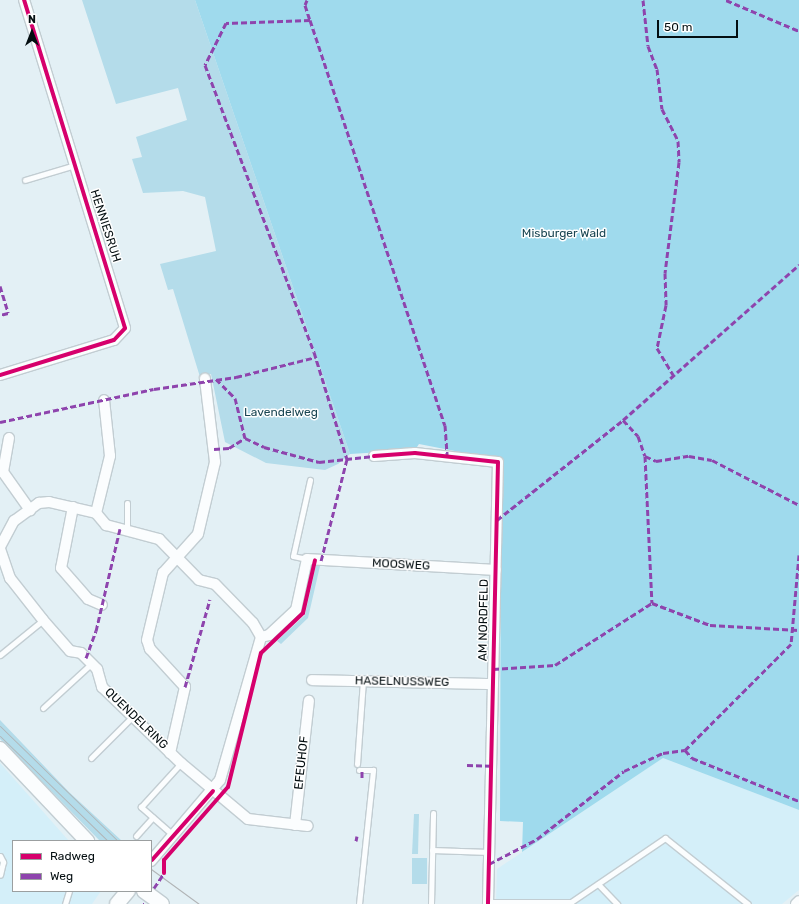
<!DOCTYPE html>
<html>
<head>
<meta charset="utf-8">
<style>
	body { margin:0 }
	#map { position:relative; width:799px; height:904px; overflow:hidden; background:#e3f0f5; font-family:Rubik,sans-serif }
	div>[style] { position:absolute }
	.built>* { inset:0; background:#d4eff9 }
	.green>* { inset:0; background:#b4dcea; transform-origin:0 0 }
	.forest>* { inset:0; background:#9fdaed }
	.roads { filter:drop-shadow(1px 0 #c2cdd2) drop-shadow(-1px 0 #c2cdd2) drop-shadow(0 1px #c2cdd2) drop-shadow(0 -1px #c2cdd2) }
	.lane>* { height:5px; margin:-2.5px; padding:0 2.5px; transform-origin:2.5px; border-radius:2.5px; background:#fbfdfe }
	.street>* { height:10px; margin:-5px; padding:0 5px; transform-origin:5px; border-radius:5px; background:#fbfdfe }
	.secondary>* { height:14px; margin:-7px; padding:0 7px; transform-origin:7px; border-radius:7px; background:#fbfdfe }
	.tram>* { height:1px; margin:-0.5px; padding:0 0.5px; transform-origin:0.5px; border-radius:0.5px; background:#b1b4b6 }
	.quiet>* { height:3px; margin-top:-1.5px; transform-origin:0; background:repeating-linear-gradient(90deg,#8e44ad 0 6px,transparent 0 9px) }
	.cycleway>* { height:4px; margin:-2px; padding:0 2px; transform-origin:2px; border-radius:2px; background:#d6006c }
	span { translate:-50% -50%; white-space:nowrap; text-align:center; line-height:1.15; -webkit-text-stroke:3px #fff; paint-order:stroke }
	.street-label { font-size:12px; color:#040e11 }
	.park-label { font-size:12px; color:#1a4653 }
	.legend { position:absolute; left:12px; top:840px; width:140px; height:52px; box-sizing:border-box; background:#fff; border:1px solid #9b9fa0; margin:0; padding:5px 7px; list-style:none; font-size:12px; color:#040e11 }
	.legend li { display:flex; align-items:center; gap:8px; height:20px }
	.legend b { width:20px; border:1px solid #9b9fa0 }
	.north { position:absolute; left:12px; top:12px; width:40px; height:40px; -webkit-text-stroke:3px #fff; paint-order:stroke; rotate:0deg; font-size:11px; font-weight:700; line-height:16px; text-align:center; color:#040e11 }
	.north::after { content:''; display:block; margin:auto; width:14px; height:18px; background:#040e11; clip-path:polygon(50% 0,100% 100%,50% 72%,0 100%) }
	.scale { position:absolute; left:657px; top:20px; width:81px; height:18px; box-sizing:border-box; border:2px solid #040e11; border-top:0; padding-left:5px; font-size:12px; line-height:14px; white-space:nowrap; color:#040e11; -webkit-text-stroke:3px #fff; paint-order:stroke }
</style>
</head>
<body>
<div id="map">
	<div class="built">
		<div style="clip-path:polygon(663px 758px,799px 810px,799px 890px,782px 904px,496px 904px,497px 869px)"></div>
		<div style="clip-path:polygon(0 763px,69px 841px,13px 841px,13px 891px,101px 891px,92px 904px,0 904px)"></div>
	</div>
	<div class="green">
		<div style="clip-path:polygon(82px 0,195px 0,350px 454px,338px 464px,325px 470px,266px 463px,225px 442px,211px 374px,200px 377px,173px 289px,168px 290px,160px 264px,216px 251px,205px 197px,183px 191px,143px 193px,132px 159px,142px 157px,136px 137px,187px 120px,178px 88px,116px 104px)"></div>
		<div style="clip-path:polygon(316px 565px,320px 566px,308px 618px,281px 644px,277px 641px,305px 615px)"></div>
		<div style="clip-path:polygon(0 720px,69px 792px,122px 841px,100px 841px,0 739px)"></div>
		<div style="clip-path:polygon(414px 814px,419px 814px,418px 854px,412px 854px)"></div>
		<div style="left:412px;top:858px;width:15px;height:26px"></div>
	</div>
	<div class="forest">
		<div style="clip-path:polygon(195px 0,799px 0,799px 810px,663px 758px,522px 852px,523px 822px,500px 821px,501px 460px,419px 444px,415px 450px,350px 454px)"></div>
	</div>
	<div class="roads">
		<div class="lane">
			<div style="left:25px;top:180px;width:52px;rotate:-16.7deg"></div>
			<div style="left:127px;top:531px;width:28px;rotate:-90deg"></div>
			<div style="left:307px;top:559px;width:14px;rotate:-168deg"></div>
			<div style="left:293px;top:556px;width:78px;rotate:-77.4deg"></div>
			<div style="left:0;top:655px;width:55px;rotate:-39.1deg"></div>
			<div style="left:43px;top:708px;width:67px;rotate:-42.6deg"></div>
			<div style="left:91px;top:758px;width:58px;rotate:-45deg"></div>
			<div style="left:357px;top:764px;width:83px;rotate:-85.9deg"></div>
			<div style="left:173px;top:835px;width:43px;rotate:-138.8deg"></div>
			<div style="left:141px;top:807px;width:59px;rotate:-47.7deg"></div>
			<div style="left:136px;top:836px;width:25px;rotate:-48deg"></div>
			<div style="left:432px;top:850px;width:57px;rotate:2deg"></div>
			<div style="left:0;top:856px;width:7px;rotate:63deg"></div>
			<div style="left:3px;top:862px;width:13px;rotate:103deg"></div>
			<div style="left:598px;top:884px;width:28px;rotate:46deg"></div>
			<div style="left:488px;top:902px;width:83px"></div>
			<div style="left:571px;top:902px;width:114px;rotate:-34.2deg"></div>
			<div style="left:665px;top:838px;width:106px;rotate:38.5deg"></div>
			<div style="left:65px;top:904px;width:14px;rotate:-73deg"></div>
			<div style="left:359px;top:904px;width:135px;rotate:-84deg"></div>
			<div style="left:373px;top:770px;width:14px;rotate:180deg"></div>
			<div style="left:431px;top:904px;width:91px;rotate:-88.7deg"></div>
		</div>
		<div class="street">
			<div style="left:0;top:375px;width:119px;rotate:-17.1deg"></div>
			<div style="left:114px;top:340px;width:16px;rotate:-47deg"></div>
			<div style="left:125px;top:328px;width:343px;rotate:-107.1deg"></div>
			<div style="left:9px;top:438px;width:35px;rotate:100deg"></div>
			<div style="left:3px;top:472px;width:47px;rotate:54.6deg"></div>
			<div style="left:374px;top:456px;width:41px;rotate:-4.2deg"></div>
			<div style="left:415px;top:453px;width:83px;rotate:6.2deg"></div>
			<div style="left:498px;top:462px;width:442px;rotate:91.3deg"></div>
			<div style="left:73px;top:507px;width:62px;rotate:101.1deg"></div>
			<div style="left:61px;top:568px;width:41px;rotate:48.9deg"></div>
			<div style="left:88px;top:599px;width:15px;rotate:23deg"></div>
			<div style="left:96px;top:513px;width:59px;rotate:-76.2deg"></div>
			<div style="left:110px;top:456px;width:56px;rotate:-96.1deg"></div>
			<div style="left:0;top:547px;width:30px;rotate:-62deg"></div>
			<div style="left:14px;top:521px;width:31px;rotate:-36deg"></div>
			<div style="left:39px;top:503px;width:10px;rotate:-6deg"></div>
			<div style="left:49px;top:502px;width:48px;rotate:13.2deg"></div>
			<div style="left:96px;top:513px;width:16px;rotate:50deg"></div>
			<div style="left:106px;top:525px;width:55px;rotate:14.8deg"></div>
			<div style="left:159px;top:539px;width:57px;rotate:45.7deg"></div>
			<div style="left:199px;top:580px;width:16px;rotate:14deg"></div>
			<div style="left:215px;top:584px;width:54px;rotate:45.7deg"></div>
			<div style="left:253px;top:623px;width:16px;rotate:60deg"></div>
			<div style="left:0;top:549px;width:31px;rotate:71deg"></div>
			<div style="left:10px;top:578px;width:53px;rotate:51.8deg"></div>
			<div style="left:43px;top:620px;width:41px;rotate:48.9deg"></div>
			<div style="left:70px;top:651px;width:11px;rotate:10deg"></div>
			<div style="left:81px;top:653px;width:23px;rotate:45deg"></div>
			<div style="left:97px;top:669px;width:19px;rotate:74deg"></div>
			<div style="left:102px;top:687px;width:110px;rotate:43.9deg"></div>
			<div style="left:181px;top:763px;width:87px;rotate:39.9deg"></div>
			<div style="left:248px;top:819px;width:60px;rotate:6.7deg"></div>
			<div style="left:261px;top:637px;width:8px;rotate:-14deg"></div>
			<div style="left:269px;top:635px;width:37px;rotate:-43deg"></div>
			<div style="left:296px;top:610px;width:52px;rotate:-77.8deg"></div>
			<div style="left:307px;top:559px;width:189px;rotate:3.3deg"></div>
			<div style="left:312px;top:680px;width:181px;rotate:1.3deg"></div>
			<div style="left:170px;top:753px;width:68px;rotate:-77.2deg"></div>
			<div style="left:185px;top:687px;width:52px;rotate:-132.6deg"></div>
			<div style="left:150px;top:649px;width:9px;rotate:-108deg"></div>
			<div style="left:147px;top:640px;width:69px;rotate:-76.6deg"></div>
			<div style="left:163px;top:573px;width:52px;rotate:-48.1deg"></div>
			<div style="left:198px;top:534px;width:74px;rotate:-76.7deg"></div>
			<div style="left:215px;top:462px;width:84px;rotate:-96.9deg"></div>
			<div style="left:295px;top:825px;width:125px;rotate:-83.6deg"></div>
			<div style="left:151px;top:861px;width:106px;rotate:-49.6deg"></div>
			<div style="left:220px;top:780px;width:149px;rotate:-74deg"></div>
			<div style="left:796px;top:904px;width:4px;rotate:-45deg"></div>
		</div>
		<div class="secondary">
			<div style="left:0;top:749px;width:127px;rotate:46.6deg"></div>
			<div style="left:144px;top:891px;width:22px;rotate:36deg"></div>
			<div style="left:117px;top:904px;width:17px;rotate:-50deg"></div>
		</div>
	</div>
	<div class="tram">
		<div style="left:0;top:726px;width:165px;rotate:44.3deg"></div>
		<div style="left:0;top:736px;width:151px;rotate:44.2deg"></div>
		<div style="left:151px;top:869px;width:59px;rotate:36.1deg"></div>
	</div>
	<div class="quiet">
		<div style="left:307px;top:0;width:5px;rotate:112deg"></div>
		<div style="left:305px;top:5px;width:16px;rotate:72deg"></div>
		<div style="left:310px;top:20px;width:84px;rotate:178deg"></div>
		<div style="left:226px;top:23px;width:47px;rotate:116.6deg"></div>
		<div style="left:205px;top:65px;width:307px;rotate:69.2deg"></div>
		<div style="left:314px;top:352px;width:112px;rotate:72.9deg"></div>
		<div style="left:347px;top:459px;width:105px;rotate:104.3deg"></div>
		<div style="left:643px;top:0;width:46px;rotate:83.8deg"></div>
		<div style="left:648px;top:46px;width:25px;rotate:69deg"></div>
		<div style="left:657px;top:69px;width:40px;rotate:82.9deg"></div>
		<div style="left:662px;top:109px;width:36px;rotate:63deg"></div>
		<div style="left:678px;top:141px;width:21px;rotate:87deg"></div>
		<div style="left:679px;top:162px;width:112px;rotate:97.2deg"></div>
		<div style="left:665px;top:273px;width:32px;rotate:88deg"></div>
		<div style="left:666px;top:305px;width:44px;rotate:101.8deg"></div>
		<div style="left:657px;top:348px;width:31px;rotate:59deg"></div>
		<div style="left:726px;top:0;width:79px;rotate:23deg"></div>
		<div style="left:310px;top:20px;width:427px;rotate:71.6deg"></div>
		<div style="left:445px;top:425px;width:31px;rotate:86deg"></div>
		<div style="left:0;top:286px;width:28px;rotate:73deg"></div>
		<div style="left:8px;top:313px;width:8px;rotate:166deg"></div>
		<div style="left:216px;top:379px;width:27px;rotate:45deg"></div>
		<div style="left:235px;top:398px;width:41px;rotate:76deg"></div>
		<div style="left:623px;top:420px;width:22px;rotate:47deg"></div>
		<div style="left:638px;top:436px;width:21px;rotate:71deg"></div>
		<div style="left:645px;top:456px;width:12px;rotate:24deg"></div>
		<div style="left:656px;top:461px;width:33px;rotate:-9deg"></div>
		<div style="left:689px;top:456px;width:23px;rotate:10deg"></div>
		<div style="left:712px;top:460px;width:98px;rotate:27.3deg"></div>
		<div style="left:0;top:422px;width:157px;rotate:-12.1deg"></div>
		<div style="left:154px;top:389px;width:83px;rotate:-8.3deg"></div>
		<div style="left:236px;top:377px;width:82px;rotate:-14deg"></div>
		<div style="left:214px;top:449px;width:15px;rotate:-4deg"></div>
		<div style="left:229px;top:448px;width:19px;rotate:-32deg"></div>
		<div style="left:245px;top:438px;width:21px;rotate:25deg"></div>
		<div style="left:264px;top:447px;width:57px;rotate:15.3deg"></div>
		<div style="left:319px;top:462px;width:55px;rotate:-6.2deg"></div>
		<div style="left:645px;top:456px;width:147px;rotate:87.3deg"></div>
		<div style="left:652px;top:603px;width:62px;rotate:20.8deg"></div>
		<div style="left:710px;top:625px;width:89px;rotate:3.2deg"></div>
		<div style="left:497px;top:520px;width:161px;rotate:-38.4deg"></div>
		<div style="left:623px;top:420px;width:235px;rotate:-41.4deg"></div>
		<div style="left:799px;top:555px;width:89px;rotate:95.1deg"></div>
		<div style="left:791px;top:644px;width:150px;rotate:135deg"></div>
		<div style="left:685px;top:750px;width:11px;rotate:49deg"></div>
		<div style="left:692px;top:758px;width:115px;rotate:21.9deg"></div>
		<div style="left:86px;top:658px;width:29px;rotate:-70deg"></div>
		<div style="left:96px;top:631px;width:105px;rotate:-76.8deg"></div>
		<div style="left:493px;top:669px;width:62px;rotate:-3.7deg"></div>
		<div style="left:555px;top:665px;width:115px;rotate:-32.6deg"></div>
		<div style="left:185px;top:687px;width:91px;rotate:-74.1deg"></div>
		<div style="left:467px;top:765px;width:24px;rotate:2deg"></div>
		<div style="left:362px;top:778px;width:8px;rotate:-90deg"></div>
		<div style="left:356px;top:841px;width:5px;rotate:-79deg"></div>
		<div style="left:489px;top:864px;width:54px;rotate:-27.5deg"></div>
		<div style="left:537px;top:839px;width:110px;rotate:-38deg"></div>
		<div style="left:624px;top:771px;width:43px;rotate:-24.8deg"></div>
		<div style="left:663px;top:753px;width:22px;rotate:-8deg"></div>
		<div style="left:154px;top:888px;width:18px;rotate:-56deg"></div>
		<div style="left:143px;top:904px;width:1px"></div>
	</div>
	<div class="cycleway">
		<div style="left:0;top:375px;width:119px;rotate:-17.1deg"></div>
		<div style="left:114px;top:340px;width:16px;rotate:-47deg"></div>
		<div style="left:125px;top:328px;width:343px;rotate:-107.1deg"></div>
		<div style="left:374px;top:456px;width:41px;rotate:-4.2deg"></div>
		<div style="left:415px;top:453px;width:83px;rotate:6.2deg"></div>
		<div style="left:498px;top:462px;width:442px;rotate:91.3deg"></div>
		<div style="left:152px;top:860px;width:92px;rotate:-48.5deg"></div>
		<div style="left:164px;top:873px;width:13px;rotate:-90deg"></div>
		<div style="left:164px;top:860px;width:97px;rotate:-48.8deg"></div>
		<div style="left:228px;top:787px;width:138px;rotate:-76.2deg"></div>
		<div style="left:261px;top:653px;width:58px;rotate:-43.6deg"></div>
		<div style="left:303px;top:613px;width:54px;rotate:-77.2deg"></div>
	</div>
	<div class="street-label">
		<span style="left:105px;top:226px;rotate:72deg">HENNIESRUH</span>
		<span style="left:401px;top:565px;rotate:3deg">MOOSWEG</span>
		<span style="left:484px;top:620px;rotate:-89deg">AM NORDFELD</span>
		<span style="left:402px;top:682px;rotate:1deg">HASELNUSSWEG</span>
		<span style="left:136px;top:719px;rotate:44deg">QUENDELRING</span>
		<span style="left:302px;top:763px;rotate:-84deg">EFEUHOF</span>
	</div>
	<div class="park-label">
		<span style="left:564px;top:234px">Misburger Wald</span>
		<span style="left:281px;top:413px">Lavendelweg</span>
	</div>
	<ul class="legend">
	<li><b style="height:5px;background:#d6006c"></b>Radweg</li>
	<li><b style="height:5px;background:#8e44ad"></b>Weg</li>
	</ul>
	<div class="north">N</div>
	<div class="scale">50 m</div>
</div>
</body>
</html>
